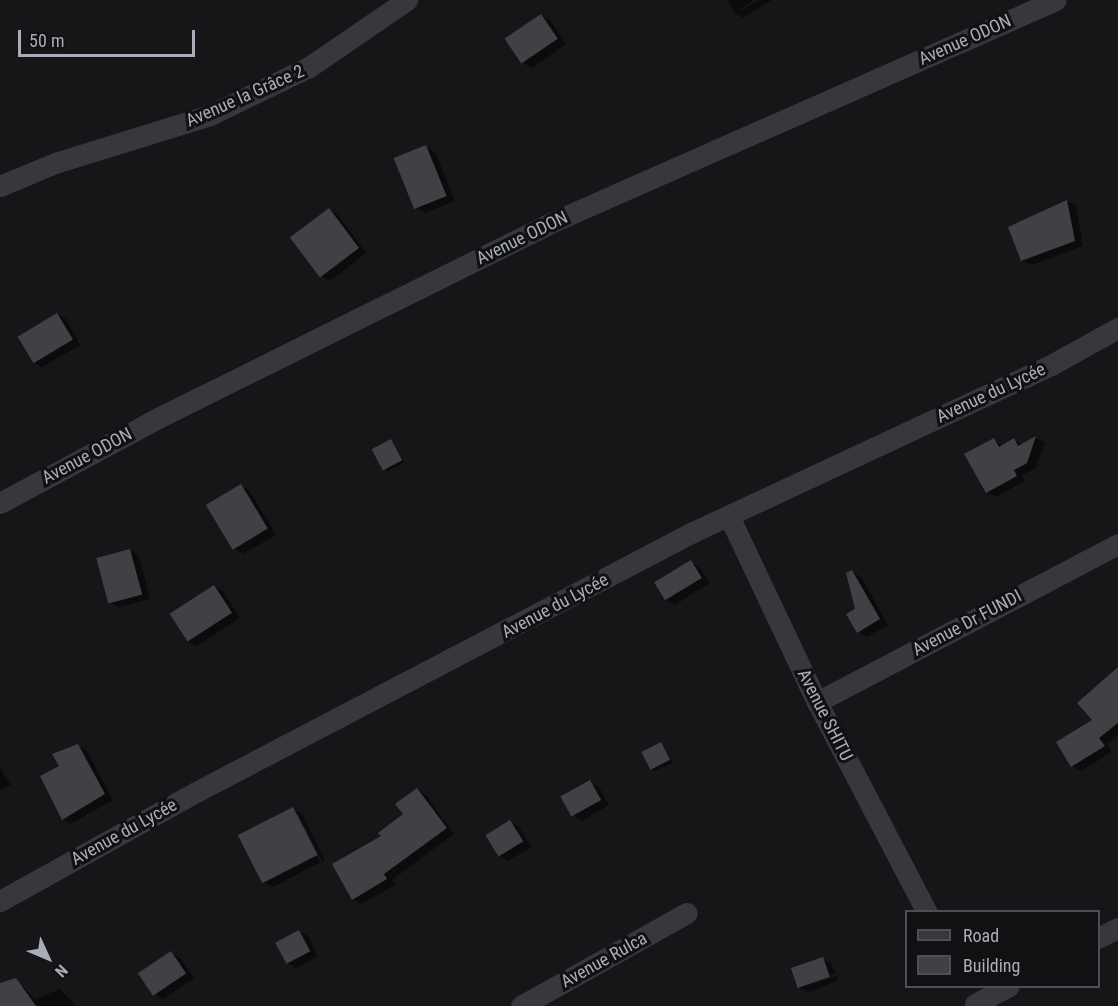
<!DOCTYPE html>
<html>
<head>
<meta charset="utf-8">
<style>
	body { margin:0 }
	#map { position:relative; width:1118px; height:1006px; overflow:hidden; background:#161618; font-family:"Roboto Condensed",sans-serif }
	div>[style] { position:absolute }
	.shadow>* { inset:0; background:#0007 }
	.building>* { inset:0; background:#404145; transform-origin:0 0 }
	.street>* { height:21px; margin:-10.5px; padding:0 10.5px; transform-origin:10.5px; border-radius:10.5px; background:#37383d }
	span { translate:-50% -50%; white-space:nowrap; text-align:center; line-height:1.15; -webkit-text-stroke:6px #111113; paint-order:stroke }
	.street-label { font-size:18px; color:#a8adb8 }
	.legend { position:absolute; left:905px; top:910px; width:195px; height:78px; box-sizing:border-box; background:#111113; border:2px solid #4d4f55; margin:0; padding:8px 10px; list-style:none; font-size:18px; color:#a8adb8 }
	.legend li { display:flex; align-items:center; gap:12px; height:30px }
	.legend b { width:30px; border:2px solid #4d4f55 }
	.north { position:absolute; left:18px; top:928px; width:60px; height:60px; -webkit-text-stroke:4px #111113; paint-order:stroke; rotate:134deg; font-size:16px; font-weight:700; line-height:24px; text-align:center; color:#a8adb8 }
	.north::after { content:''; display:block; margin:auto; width:21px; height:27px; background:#a8adb8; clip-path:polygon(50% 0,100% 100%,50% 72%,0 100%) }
	.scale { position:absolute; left:18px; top:30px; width:177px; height:27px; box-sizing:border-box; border:3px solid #a8adb8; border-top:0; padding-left:8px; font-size:18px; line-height:21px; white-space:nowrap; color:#a8adb8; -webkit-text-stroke:4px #111113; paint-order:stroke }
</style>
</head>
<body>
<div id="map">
	<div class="shadow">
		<div style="clip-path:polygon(727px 0,753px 0,736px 13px,759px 0,772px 0,743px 18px,734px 12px)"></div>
		<div style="clip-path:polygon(541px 15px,550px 20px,566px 44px,532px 68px,523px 63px)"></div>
		<div style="clip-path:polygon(426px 147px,435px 152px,455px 201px,425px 213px,417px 208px)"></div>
		<div style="clip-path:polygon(1067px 201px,1076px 206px,1083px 246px,1031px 265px,1022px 260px)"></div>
		<div style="clip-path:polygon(329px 210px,338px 215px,366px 253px,330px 281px,321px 276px)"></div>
		<div style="clip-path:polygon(57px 314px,66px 319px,80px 345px,42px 367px,33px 362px)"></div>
		<div style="clip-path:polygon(1036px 438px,1045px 442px,1036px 468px,1022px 475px,1025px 481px,996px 497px,987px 492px,994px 439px,1003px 446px,1014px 440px,1023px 445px)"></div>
		<div style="clip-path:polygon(391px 441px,405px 462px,388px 471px,384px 469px)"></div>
		<div style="clip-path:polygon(241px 485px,250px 491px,276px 535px,243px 554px,235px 549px)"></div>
		<div style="clip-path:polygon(130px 550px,139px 556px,150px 599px,118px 607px,109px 602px)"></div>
		<div style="clip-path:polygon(691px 562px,699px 567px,710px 583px,675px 605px,666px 600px)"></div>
		<div style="clip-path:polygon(852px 572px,861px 577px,888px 625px,867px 637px,858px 632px)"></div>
		<div style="clip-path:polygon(214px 586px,223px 591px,240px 618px,197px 646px,188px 641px)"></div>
		<div style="clip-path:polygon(1118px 675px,1118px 735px,1107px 744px,1112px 752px,1081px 771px,1072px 766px)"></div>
		<div style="clip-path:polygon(661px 743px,673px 763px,655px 771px,651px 769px)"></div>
		<div style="clip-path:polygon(78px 746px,87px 751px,113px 800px,71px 824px,63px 819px,62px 766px)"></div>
		<div style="clip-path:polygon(0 768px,11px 785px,0 791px)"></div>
		<div style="clip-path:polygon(590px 782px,599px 787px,609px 805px,582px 821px,573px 815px)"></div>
		<div style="clip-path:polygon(417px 789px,426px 795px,454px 834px,392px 880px,395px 885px,361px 904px,353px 899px,383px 837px,405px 815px)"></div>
		<div style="clip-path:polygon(evenodd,293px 809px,302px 814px,325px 860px,273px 887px,264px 882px,293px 809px,295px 814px,298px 814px,322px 861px,320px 862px,295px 814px)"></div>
		<div style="clip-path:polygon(510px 821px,519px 827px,531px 847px,508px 861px,500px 856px)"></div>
		<div style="clip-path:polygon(299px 931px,308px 936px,318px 956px,296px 968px,287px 963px)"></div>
		<div style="clip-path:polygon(171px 953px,180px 958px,194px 978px,163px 999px,155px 994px)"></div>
		<div style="clip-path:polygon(823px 959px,832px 964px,835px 973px,803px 988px,836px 976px,838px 981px,808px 992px,799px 987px)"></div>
		<div style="clip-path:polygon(16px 980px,35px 999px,60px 989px,76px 1006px,0 1006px,0 984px)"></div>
	</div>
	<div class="building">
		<div style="left:541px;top:14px;width:30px;height:44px;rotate:56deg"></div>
		<div style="left:426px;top:145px;width:55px;height:35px;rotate:68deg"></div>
		<div style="clip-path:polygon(1067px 200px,1075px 241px,1021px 261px,1008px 227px)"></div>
		<div style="left:329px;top:208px;width:50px;height:49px;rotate:53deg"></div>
		<div style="left:57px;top:313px;width:31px;height:46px;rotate:59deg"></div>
		<div style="clip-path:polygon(1036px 436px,1027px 463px,1014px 470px,1017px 476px,986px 493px,964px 454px,994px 438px,999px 447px,1014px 438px,1018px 446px)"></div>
		<div style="left:391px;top:439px;width:24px;height:22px;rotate:62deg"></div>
		<div style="left:241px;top:484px;width:52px;height:41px;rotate:59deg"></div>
		<div style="left:130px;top:549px;width:47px;height:35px;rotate:75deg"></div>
		<div style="left:691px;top:560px;width:21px;height:43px;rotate:59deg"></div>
		<div style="clip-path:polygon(852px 570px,880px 619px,857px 633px,846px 614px,855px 609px,846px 573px)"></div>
		<div style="left:214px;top:585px;width:33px;height:53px;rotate:57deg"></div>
		<div style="clip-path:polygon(1118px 667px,1118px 723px,1099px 738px,1105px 746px,1071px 767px,1056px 742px,1092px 720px,1077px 703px)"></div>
		<div style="left:661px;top:742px;width:20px;height:22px;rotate:63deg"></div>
		<div style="clip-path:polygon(78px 744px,105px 794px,62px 820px,40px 776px,59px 766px,52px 754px)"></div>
		<div style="left:590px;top:780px;width:23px;height:34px;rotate:61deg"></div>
		<div style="clip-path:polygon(417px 788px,447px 828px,384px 874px,387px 879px,352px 900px,332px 864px,381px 836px,378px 833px,403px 814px,395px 804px)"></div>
		<div style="left:293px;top:807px;width:54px;height:62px;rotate:63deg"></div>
		<div style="left:510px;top:820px;width:25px;height:29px;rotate:58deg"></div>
		<div style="left:299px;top:930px;width:24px;height:27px;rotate:62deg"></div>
		<div style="left:171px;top:951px;width:27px;height:40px;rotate:56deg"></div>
		<div style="left:823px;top:957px;width:21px;height:34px;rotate:71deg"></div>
		<div style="clip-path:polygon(16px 978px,36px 1006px,0 1006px,0 983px)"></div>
	</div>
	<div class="street">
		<div style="left:0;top:186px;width:60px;rotate:-22.7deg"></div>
		<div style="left:55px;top:163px;width:162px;rotate:-17.2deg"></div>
		<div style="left:210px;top:115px;width:110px;rotate:-25.9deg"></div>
		<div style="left:309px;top:67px;width:119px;rotate:-34.4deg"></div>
		<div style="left:0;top:503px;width:179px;rotate:-28.3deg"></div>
		<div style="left:158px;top:418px;width:433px;rotate:-26.4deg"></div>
		<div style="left:546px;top:225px;width:557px;rotate:-23.81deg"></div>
		<div style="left:729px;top:516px;width:206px;rotate:64.7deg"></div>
		<div style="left:817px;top:702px;width:237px;rotate:62.4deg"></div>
		<div style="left:817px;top:702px;width:340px;rotate:-27.7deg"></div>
		<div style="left:0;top:901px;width:224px;rotate:-29.1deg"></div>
		<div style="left:196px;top:792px;width:561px;rotate:-27.62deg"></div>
		<div style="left:693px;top:532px;width:395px;rotate:-25deg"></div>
		<div style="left:1051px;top:365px;width:77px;rotate:-28.9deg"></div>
		<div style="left:1098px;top:938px;width:22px;rotate:-27deg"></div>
		<div style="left:975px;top:1004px;width:38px;rotate:-28deg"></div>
		<div style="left:521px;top:1006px;width:190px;rotate:-29.3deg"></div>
	</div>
	<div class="street-label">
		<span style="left:965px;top:40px;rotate:-24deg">Avenue ODON</span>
		<span style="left:245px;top:96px;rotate:-24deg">Avenue la Grâce 2</span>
		<span style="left:522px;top:238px;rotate:-26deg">Avenue ODON</span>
		<span style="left:991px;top:393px;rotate:-25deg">Avenue du Lycée</span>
		<span style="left:87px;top:456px;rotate:-28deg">Avenue ODON</span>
		<span style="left:555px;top:606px;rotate:-28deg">Avenue du Lycée</span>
		<span style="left:967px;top:623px;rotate:-28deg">Avenue Dr FUNDI</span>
		<span style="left:825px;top:715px;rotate:63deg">Avenue SHITU</span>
		<span style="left:124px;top:832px;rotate:-29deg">Avenue du Lycée</span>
		<span style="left:604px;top:960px;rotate:-29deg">Avenue Rulca</span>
	</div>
	<ul class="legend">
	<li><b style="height:8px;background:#37383d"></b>Road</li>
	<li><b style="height:16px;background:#404145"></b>Building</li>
	</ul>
	<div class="north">N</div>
	<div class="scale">50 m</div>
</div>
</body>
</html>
